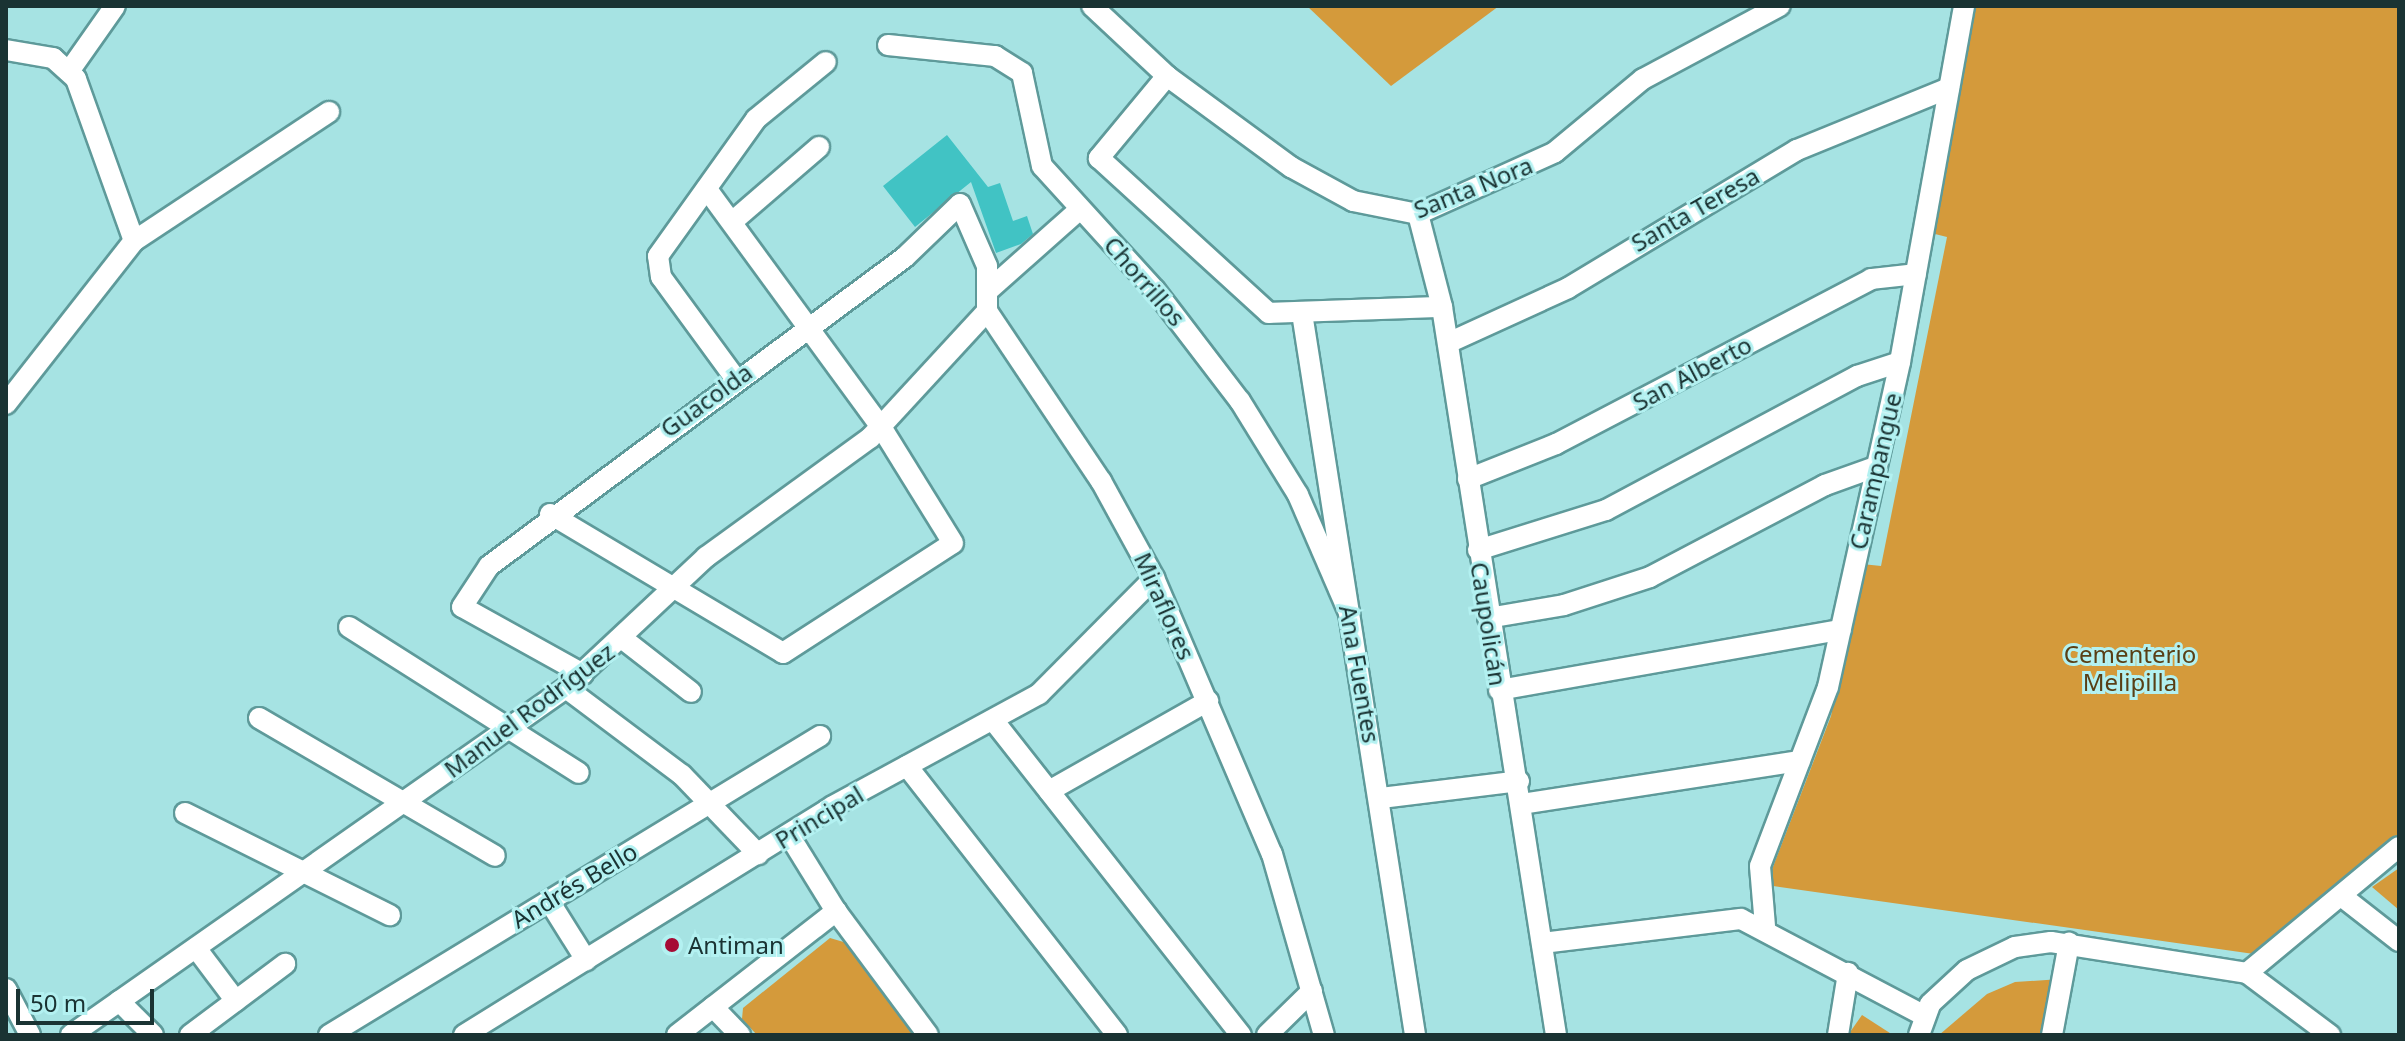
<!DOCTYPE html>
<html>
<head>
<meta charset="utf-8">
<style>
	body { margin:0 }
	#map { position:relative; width:2405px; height:1041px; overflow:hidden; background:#a6e3e3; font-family:"Noto Sans",sans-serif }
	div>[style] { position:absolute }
	.green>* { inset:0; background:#d49a3b }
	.building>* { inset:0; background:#41c3c4 }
	.roads { filter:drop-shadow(2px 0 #5e9a9a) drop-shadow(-2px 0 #5e9a9a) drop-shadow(0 2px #5e9a9a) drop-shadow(0 -2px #5e9a9a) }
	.minor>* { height:20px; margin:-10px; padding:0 10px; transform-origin:10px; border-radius:10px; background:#fff }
	.dots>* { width:22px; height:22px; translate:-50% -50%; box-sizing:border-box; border:4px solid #b3f1f1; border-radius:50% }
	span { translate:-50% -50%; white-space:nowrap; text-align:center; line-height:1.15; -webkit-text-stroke:6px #b3f1f1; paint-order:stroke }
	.street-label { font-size:24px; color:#1a3333 }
	.park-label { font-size:24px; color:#593f15 }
	.poi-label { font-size:24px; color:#1a3333 }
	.left { translate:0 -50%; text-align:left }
	.frame { position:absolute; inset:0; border:8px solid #1a3333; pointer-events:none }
	.scale { position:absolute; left:16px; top:989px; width:138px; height:36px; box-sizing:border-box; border:4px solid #1a3333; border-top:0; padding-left:10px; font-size:24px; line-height:28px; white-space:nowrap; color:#1a3333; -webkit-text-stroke:6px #b3f1f1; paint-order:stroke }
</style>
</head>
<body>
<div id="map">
	<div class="green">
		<div style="clip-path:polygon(1307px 6px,1499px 6px,1391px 86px)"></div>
		<div style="clip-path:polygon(1976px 6px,2399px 6px,2399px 838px,2254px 954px,1766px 885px,1831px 716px,1862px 564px,1881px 566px,1947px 237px,1935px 234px)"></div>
		<div style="clip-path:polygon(2399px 868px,2399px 910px,2372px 887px)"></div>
		<div style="clip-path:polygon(830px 938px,847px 943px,915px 1035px,757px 1035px,742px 1019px,743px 1008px)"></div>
		<div style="clip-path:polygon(2061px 979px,2049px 1035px,1939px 1035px,1987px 994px,2015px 982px)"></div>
		<div style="clip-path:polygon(1862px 1015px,1893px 1035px,1848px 1035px)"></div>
	</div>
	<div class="building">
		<div style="clip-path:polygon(947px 135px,988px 187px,1000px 183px,1013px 221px,1027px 216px,1033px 234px,1021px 244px,996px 253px,971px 182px,915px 227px,883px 186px)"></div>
	</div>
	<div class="roads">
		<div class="minor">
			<div style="left:1092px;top:6px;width:103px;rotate:43deg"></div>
			<div style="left:1167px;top:76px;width:154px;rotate:36.3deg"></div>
			<div style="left:1291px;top:167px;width:71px;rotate:28.7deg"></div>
			<div style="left:1353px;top:201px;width:66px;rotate:11.3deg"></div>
			<div style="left:1418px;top:214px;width:150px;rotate:-24.3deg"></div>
			<div style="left:1555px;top:152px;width:114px;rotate:-39.7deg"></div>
			<div style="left:1643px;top:79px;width:155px;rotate:-28.1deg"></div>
			<div style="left:888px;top:45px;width:108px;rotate:5.9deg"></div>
			<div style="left:995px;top:56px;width:32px;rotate:32deg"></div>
			<div style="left:1022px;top:73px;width:95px;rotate:77.9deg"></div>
			<div style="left:1042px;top:166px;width:168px;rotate:47.7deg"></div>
			<div style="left:1155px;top:290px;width:140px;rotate:52.6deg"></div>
			<div style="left:1240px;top:401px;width:110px;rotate:58.3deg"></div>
			<div style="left:1298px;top:495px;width:129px;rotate:66.6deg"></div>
			<div style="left:6px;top:50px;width:48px;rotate:9.7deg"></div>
			<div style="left:53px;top:58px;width:31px;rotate:42deg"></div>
			<div style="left:76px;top:79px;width:172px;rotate:70.3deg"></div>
			<div style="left:70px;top:70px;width:78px;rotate:-54.9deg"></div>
			<div style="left:1167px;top:76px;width:107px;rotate:129.7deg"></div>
			<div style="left:1099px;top:158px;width:230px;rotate:42.4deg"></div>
			<div style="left:1269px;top:313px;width:173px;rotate:-2deg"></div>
			<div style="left:1418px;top:214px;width:96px;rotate:75.5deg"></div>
			<div style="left:1442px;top:307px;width:737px;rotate:81.1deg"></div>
			<div style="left:732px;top:222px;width:115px;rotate:-40.8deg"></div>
			<div style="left:990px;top:289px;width:119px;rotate:-41.6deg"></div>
			<div style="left:1302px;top:313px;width:731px;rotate:81.1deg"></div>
			<div style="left:1448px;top:343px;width:132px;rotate:-24.6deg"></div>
			<div style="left:1568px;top:288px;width:267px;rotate:-31.1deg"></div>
			<div style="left:1797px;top:150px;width:164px;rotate:-22.2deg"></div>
			<div style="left:735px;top:378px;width:125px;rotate:-126.2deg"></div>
			<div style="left:661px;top:277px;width:21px;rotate:-98deg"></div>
			<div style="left:658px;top:256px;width:168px;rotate:-54.4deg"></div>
			<div style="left:756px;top:119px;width:90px;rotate:-39.2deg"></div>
			<div style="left:6px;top:404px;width:207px;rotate:-51.9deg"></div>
			<div style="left:134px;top:241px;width:234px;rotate:-33.5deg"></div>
			<div style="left:1468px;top:479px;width:95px;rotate:-21.7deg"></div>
			<div style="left:1556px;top:444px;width:356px;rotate:-27.6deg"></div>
			<div style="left:1871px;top:279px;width:45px;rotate:-6.3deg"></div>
			<div style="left:550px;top:514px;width:271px;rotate:30.8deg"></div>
			<div style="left:783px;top:653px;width:202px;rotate:-32.9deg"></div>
			<div style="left:953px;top:543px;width:137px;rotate:-121.8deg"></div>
			<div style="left:881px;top:427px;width:295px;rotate:-126.2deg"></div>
			<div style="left:1478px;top:550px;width:134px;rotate:-17.4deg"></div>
			<div style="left:1606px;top:510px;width:285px;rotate:-28.1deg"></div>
			<div style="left:1857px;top:376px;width:45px;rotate:-18deg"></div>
			<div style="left:1488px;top:618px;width:77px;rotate:-9.7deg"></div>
			<div style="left:1564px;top:605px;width:90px;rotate:-18deg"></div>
			<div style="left:1650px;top:577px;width:198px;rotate:-27.7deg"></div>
			<div style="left:1825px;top:485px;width:53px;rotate:-19.8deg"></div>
			<div style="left:349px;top:627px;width:272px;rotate:32.4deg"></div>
			<div style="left:623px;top:639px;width:86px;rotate:37.9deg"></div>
			<div style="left:583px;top:674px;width:138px;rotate:-151deg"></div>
			<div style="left:462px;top:607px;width:49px;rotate:-56.6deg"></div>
			<div style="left:489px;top:566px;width:518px;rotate:-36.6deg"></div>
			<div style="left:905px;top:257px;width:76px;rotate:-43.9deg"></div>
			<div style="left:960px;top:204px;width:68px;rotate:66.5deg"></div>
			<div style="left:987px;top:266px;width:45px;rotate:90deg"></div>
			<div style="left:987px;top:311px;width:205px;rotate:56.2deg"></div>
			<div style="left:1101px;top:481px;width:111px;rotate:61.3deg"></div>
			<div style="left:1154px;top:578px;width:300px;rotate:66.9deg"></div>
			<div style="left:1272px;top:854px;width:188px;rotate:74deg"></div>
			<div style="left:566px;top:688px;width:145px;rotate:36.9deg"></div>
			<div style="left:682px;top:775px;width:110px;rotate:46.1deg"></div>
			<div style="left:1499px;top:690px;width:347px;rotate:-10deg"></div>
			<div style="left:259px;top:718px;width:273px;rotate:30.3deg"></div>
			<div style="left:993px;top:720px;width:401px;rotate:51.8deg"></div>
			<div style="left:907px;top:766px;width:341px;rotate:52deg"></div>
			<div style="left:1049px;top:791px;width:183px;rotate:-29.5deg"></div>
			<div style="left:1381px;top:798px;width:139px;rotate:-7deg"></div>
			<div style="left:1521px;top:804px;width:282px;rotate:-8.8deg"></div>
			<div style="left:185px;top:813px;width:229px;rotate:26.5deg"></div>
			<div style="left:789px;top:835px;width:89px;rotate:58.3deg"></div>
			<div style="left:836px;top:911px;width:154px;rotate:53.4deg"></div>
			<div style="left:2344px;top:898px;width:70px;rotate:38deg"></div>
			<div style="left:549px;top:901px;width:70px;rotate:57.9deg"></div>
			<div style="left:1765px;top:926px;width:60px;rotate:-94.8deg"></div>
			<div style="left:1760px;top:866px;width:191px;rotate:-69.2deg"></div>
			<div style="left:1828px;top:687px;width:333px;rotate:-77.5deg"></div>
			<div style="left:1900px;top:362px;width:362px;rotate:-79.8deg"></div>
			<div style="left:1542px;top:943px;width:200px;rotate:-6.9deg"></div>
			<div style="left:1741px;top:919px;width:206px;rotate:27.8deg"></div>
			<div style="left:196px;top:948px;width:66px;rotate:53deg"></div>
			<div style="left:2247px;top:973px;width:197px;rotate:-39.7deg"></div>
			<div style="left:6px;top:989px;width:52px;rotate:62.4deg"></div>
			<div style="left:119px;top:1001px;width:48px;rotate:45deg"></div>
			<div style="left:713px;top:1007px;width:39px;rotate:46deg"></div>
			<div style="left:71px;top:1035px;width:605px;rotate:-35.03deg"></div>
			<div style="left:566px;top:688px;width:192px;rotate:-43.1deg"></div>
			<div style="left:706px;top:557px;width:203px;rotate:-36deg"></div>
			<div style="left:870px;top:438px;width:173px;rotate:-47.3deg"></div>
			<div style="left:190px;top:1035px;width:119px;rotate:-36.8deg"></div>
			<div style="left:329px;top:1035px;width:575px;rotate:-31.34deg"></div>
			<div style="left:464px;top:1035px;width:434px;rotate:-31.8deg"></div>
			<div style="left:833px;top:806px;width:234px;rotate:-28.5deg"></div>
			<div style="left:1039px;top:694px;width:163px;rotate:-45.2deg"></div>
			<div style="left:677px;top:1035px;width:202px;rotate:-37.9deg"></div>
			<div style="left:1267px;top:1035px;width:63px;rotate:-44.4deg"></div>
			<div style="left:1838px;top:1035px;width:63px;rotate:-80.8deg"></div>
			<div style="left:1919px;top:1035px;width:33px;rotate:-70deg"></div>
			<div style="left:1930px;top:1004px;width:50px;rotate:-42.6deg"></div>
			<div style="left:1967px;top:970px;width:53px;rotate:-25.6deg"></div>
			<div style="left:2015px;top:947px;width:36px;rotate:-8deg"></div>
			<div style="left:2051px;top:942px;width:198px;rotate:9deg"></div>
			<div style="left:2247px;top:973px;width:104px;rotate:36.8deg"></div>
			<div style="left:2052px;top:1035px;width:94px;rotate:-79.5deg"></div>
		</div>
	</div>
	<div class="dots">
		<div style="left:672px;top:945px;background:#a60b35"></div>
	</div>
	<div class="street-label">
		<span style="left:1473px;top:187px;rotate:-22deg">Santa Nora</span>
		<span style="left:1695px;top:209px;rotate:-30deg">Santa Teresa</span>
		<span style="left:1145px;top:281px;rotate:49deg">Chorrillos</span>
		<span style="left:1692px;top:373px;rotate:-28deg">San Alberto</span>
		<span style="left:706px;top:400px;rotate:-36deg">Guacolda</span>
		<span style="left:1875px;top:471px;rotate:-77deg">Carampangue</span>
		<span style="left:1165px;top:606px;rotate:66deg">Miraflores</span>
		<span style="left:1489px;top:624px;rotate:81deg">Caupolicán</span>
		<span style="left:1360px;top:674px;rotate:80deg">Ana Fuentes</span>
		<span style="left:529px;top:710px;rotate:-37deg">Manuel Rodríguez</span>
		<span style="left:819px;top:817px;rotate:-31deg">Principal</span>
		<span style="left:574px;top:885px;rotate:-31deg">Andrés Bello</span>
	</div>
	<div class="park-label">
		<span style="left:2130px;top:668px">Cementerio<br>Melipilla</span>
	</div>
	<div class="poi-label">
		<span class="left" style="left:688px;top:945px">Antiman</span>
	</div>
	<div class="frame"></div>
	<div class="scale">50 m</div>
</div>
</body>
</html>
